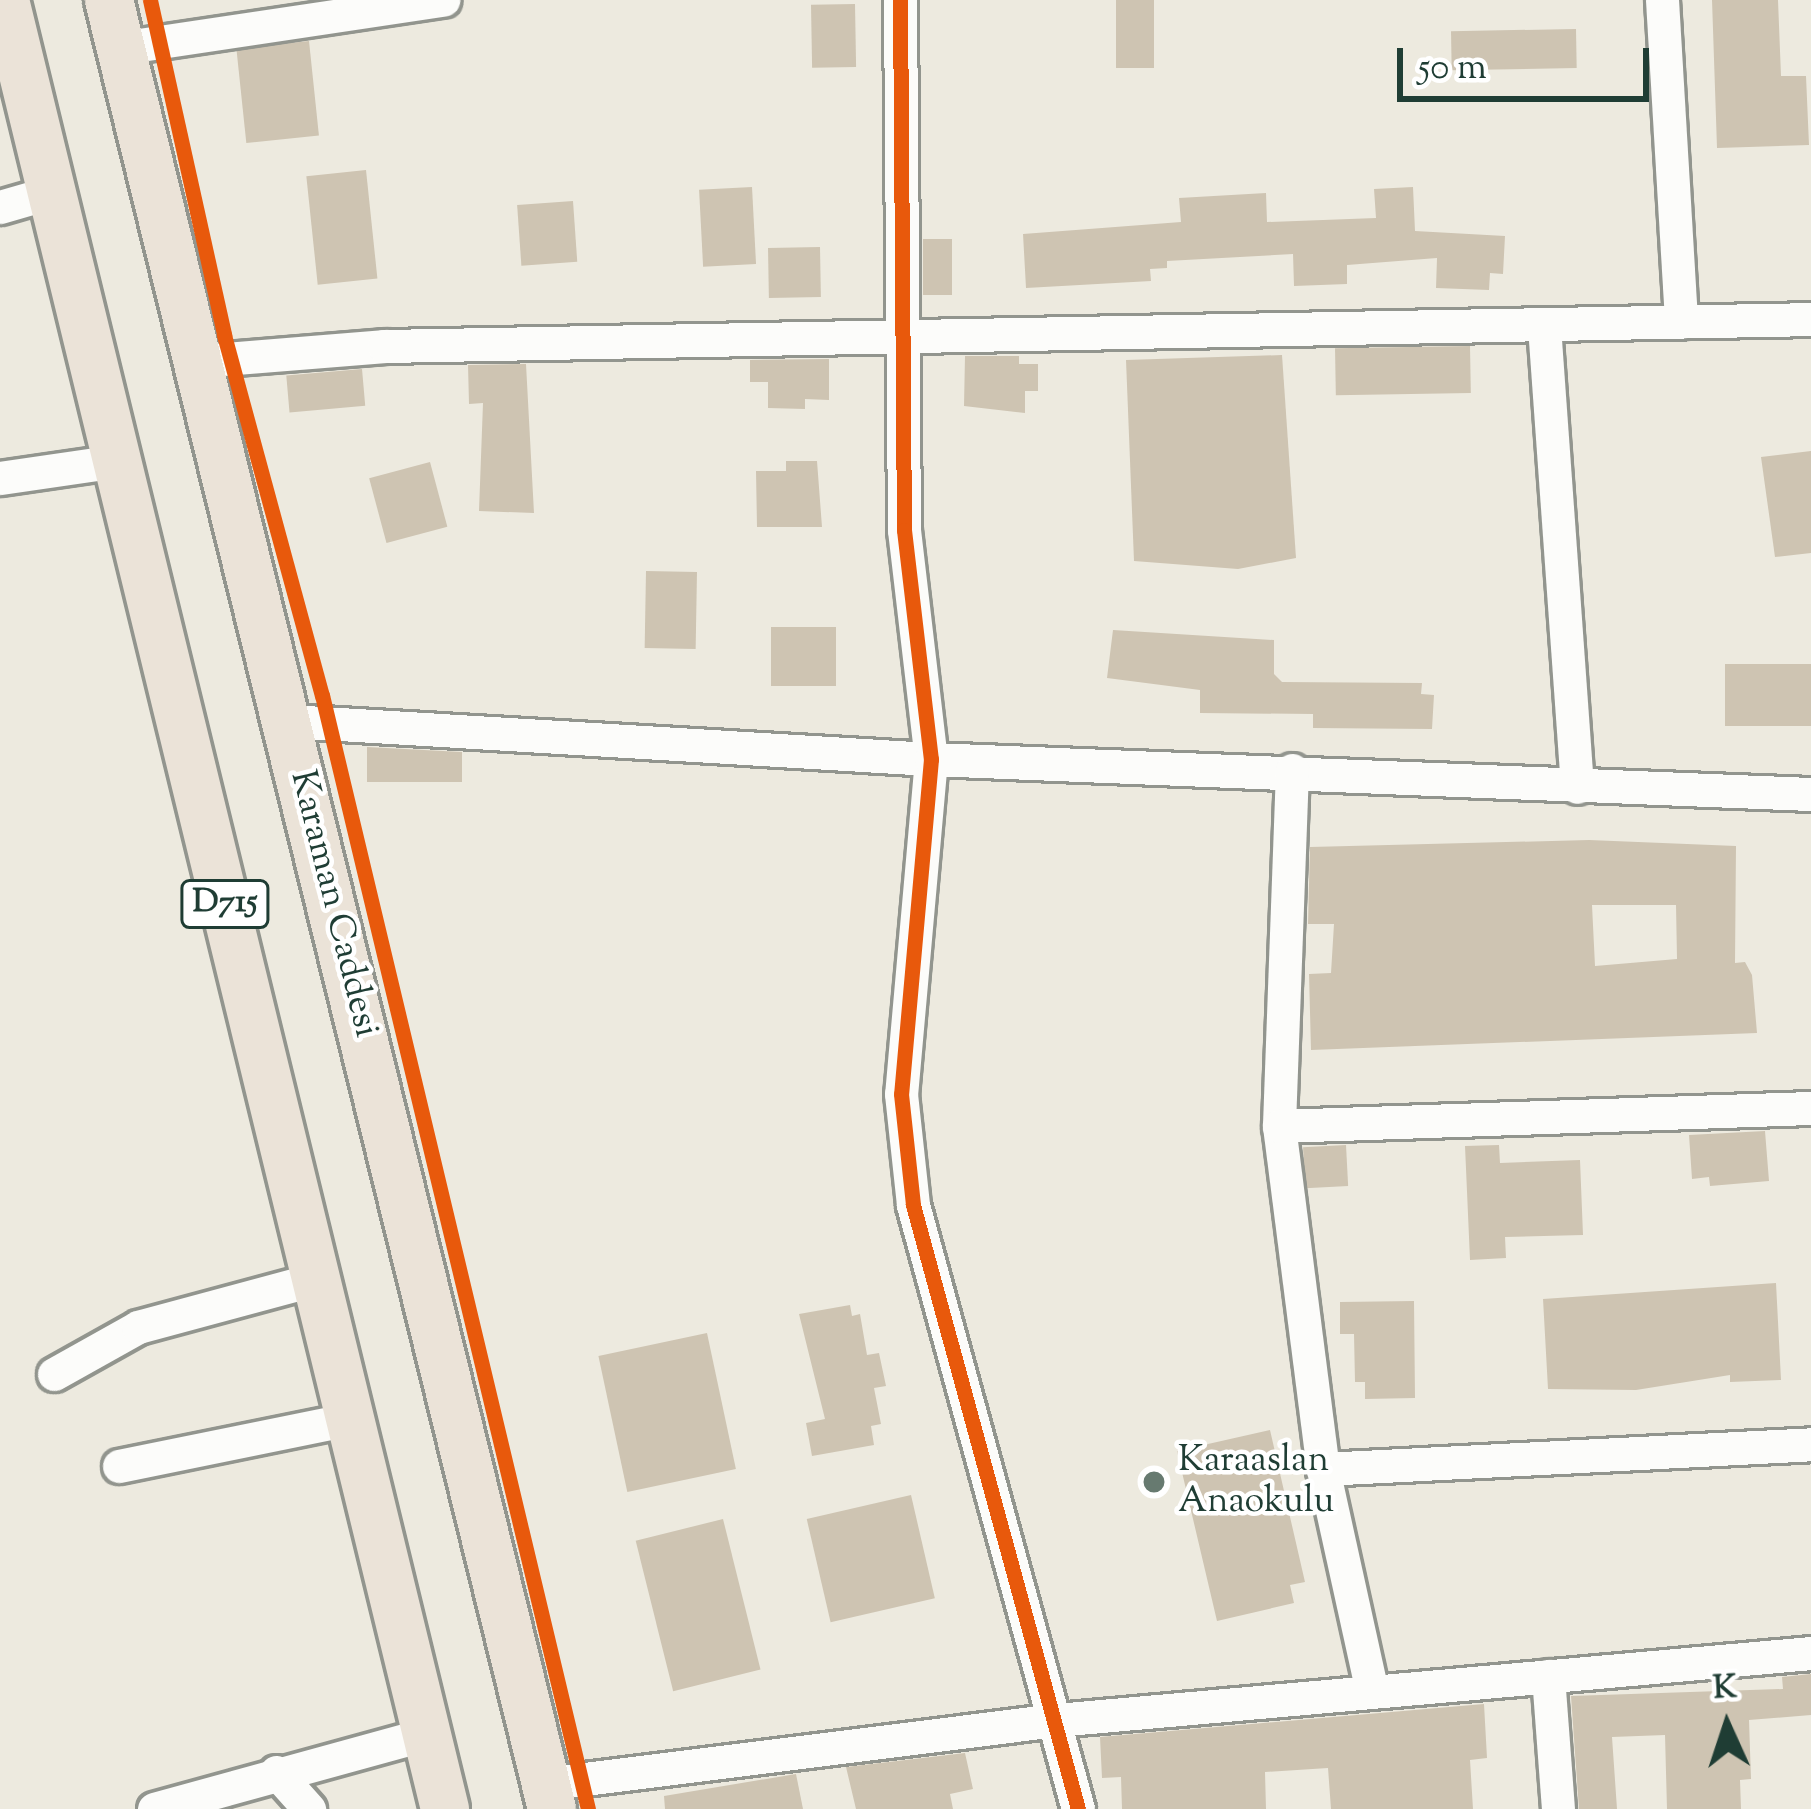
<!DOCTYPE html>
<html>
<head>
<meta charset="utf-8">
<style>
	body { margin:0 }
	#map { position:relative; width:1811px; height:1809px; overflow:hidden; background:#edeadf; font-family:"Sorts Mill Goudy",serif }
	div>[style] { position:absolute }
	.building>* { inset:0; background:#cec4b2; transform-origin:0 0 }
	.roads { filter:drop-shadow(3px 0 #92958e) drop-shadow(-3px 0 #92958e) drop-shadow(0 3px #92958e) drop-shadow(0 -3px #92958e) }
	.minor>* { height:33px; margin:-16.5px; padding:0 16.5px; transform-origin:16.5px; border-radius:16.5px; background:#fcfcfa }
	.highway>* { height:48px; margin:-24px; padding:0 24px; transform-origin:24px; border-radius:24px; background:#ebe3d8 }
	.cycleway>* { height:15px; margin:-7.5px; padding:0 7.5px; transform-origin:7.5px; border-radius:7.5px; background:#e8590c }
	.dots>* { width:33px; height:33px; translate:-50% -50%; box-sizing:border-box; border:6px solid #fff; border-radius:50% }
	span { translate:-50% -50%; white-space:nowrap; text-align:center; line-height:1.15; -webkit-text-stroke:9px #fff; paint-order:stroke }
	.shield-label span { padding:3px 9px; background:#fff; border:3px solid; border-radius:9px; -webkit-text-stroke-width:0 }
	.shield-label { font-size:33px; color:#1f3d34; font-weight:700 }
	.street-label { font-size:36px; color:#1f3d34 }
	.poi-label { font-size:36px; color:#1f3d34 }
	.left { translate:0 -50%; text-align:left }
	.north { position:absolute; left:1667px; top:1665px; width:120px; height:120px; -webkit-text-stroke:9px #fff; paint-order:stroke; rotate:357deg; font-size:33px; font-weight:700; line-height:48px; text-align:center; color:#1f3d34 }
	.north::after { content:''; display:block; margin:auto; width:42px; height:54px; background:#1f3d34; clip-path:polygon(50% 0,100% 100%,50% 72%,0 100%) }
	.scale { position:absolute; left:1397px; top:48px; width:252px; height:54px; box-sizing:border-box; border:6px solid #1f3d34; border-top:0; padding-left:15px; font-size:36px; line-height:42px; white-space:nowrap; color:#1f3d34; -webkit-text-stroke:9px #fff; paint-order:stroke }
</style>
</head>
<body>
<div id="map">
	<div class="building">
		<div style="left:1116px;top:0;width:38px;height:68px"></div>
		<div style="clip-path:polygon(1712px 0,1778px 0,1781px 76px,1806px 76px,1809px 145px,1717px 148px)"></div>
		<div style="left:855px;top:4px;width:63px;height:44px;rotate:89deg"></div>
		<div style="left:1576px;top:29px;width:39px;height:125px;rotate:89deg"></div>
		<div style="left:309px;top:41px;width:95px;height:73px;rotate:84deg"></div>
		<div style="left:366px;top:170px;width:109px;height:60px;rotate:84deg"></div>
		<div style="left:752px;top:187px;width:77px;height:53px;rotate:87deg"></div>
		<div style="clip-path:polygon(1413px 187px,1415px 231px,1505px 236px,1503px 274px,1490px 273px,1489px 290px,1436px 288px,1437px 258px,1347px 265px,1347px 284px,1294px 286px,1293px 254px,1167px 261px,1167px 268px,1150px 269px,1151px 281px,1026px 288px,1023px 234px,1181px 222px,1179px 198px,1266px 193px,1267px 222px,1376px 218px,1374px 189px)"></div>
		<div style="left:573px;top:201px;width:61px;height:56px;rotate:86deg"></div>
		<div style="left:923px;top:239px;width:29px;height:56px"></div>
		<div style="left:820px;top:247px;width:50px;height:52px;rotate:89deg"></div>
		<div style="left:1470px;top:346px;width:47px;height:135px;rotate:89deg"></div>
		<div style="clip-path:polygon(1282px 355px,1296px 558px,1238px 569px,1134px 561px,1126px 360px)"></div>
		<div style="clip-path:polygon(965px 356px,1019px 356px,1019px 364px,1038px 364px,1038px 391px,1025px 391px,1025px 413px,964px 406px)"></div>
		<div style="clip-path:polygon(829px 359px,829px 400px,805px 399px,805px 409px,768px 408px,768px 382px,750px 382px,750px 360px)"></div>
		<div style="clip-path:polygon(526px 364px,534px 513px,479px 511px,483px 403px,469px 404px,468px 365px)"></div>
		<div style="left:362px;top:369px;width:37px;height:76px;rotate:85deg"></div>
		<div style="clip-path:polygon(1811px 451px,1811px 553px,1775px 557px,1761px 457px)"></div>
		<div style="clip-path:polygon(786px 461px,817px 461px,822px 527px,757px 527px,756px 471px,786px 471px)"></div>
		<div style="left:430px;top:462px;width:67px;height:63px;rotate:75deg"></div>
		<div style="left:646px;top:571px;width:51px;height:77px;rotate:1deg"></div>
		<div style="left:771px;top:627px;width:65px;height:59px"></div>
		<div style="clip-path:polygon(1113px 630px,1274px 640px,1274px 674px,1282px 682px,1422px 683px,1421px 694px,1434px 695px,1432px 729px,1313px 728px,1313px 714px,1200px 713px,1200px 690px,1107px 678px)"></div>
		<div style="left:1811px;top:664px;width:62px;height:86px;rotate:90deg"></div>
		<div style="clip-path:polygon(367px 747px,462px 752px,462px 782px,367px 782px)"></div>
		<div style="clip-path:polygon(evenodd,1589px 840px,1736px 846px,1735px 963px,1745px 962px,1752px 975px,1757px 1033px,1311px 1050px,1309px 974px,1331px 973px,1334px 924px,1308px 924px,1310px 847px,1589px 840px,1592px 905px,1676px 905px,1677px 959px,1595px 966px,1592px 905px)"></div>
		<div style="clip-path:polygon(1765px 1131px,1769px 1181px,1710px 1186px,1709px 1177px,1692px 1179px,1689px 1135px)"></div>
		<div style="left:1346px;top:1145px;width:41px;height:43px;rotate:87deg"></div>
		<div style="clip-path:polygon(1499px 1145px,1500px 1163px,1580px 1160px,1583px 1235px,1505px 1237px,1506px 1258px,1470px 1260px,1465px 1146px)"></div>
		<div style="clip-path:polygon(1776px 1283px,1781px 1380px,1730px 1382px,1730px 1375px,1636px 1390px,1548px 1389px,1543px 1299px)"></div>
		<div style="clip-path:polygon(1414px 1301px,1415px 1398px,1365px 1399px,1365px 1382px,1355px 1382px,1354px 1334px,1340px 1334px,1340px 1302px)"></div>
		<div style="clip-path:polygon(850px 1305px,852px 1316px,860px 1314px,867px 1355px,879px 1353px,886px 1386px,874px 1388px,881px 1424px,871px 1426px,874px 1445px,812px 1456px,806px 1423px,825px 1419px,799px 1314px)"></div>
		<div style="left:707px;top:1333px;width:139px;height:111px;rotate:78deg"></div>
		<div style="clip-path:polygon(1270px 1430px,1305px 1582px,1290px 1585px,1294px 1603px,1217px 1621px,1177px 1451px)"></div>
		<div style="left:911px;top:1495px;width:106px;height:107px;rotate:77deg"></div>
		<div style="left:723px;top:1519px;width:155px;height:90px;rotate:76deg"></div>
		<div style="clip-path:polygon(1811px 1674px,1811px 1715px,1749px 1720px,1751px 1779px,1740px 1780px,1741px 1809px,1667px 1809px,1665px 1735px,1612px 1737px,1617px 1809px,1579px 1809px,1571px 1696px,1783px 1689px,1782px 1677px)"></div>
		<div style="clip-path:polygon(1484px 1704px,1487px 1758px,1470px 1760px,1473px 1809px,1331px 1809px,1328px 1768px,1265px 1772px,1266px 1809px,1122px 1809px,1121px 1777px,1102px 1778px,1100px 1737px)"></div>
		<div style="clip-path:polygon(965px 1753px,973px 1789px,950px 1794px,953px 1809px,856px 1809px,846px 1767px)"></div>
		<div style="clip-path:polygon(796px 1774px,803px 1809px,665px 1809px,664px 1796px)"></div>
	</div>
	<div class="roads">
		<div class="minor">
			<div style="left:900px;top:0;width:530px;rotate:89.57deg"></div>
			<div style="left:904px;top:530px;width:231px;rotate:83.3deg"></div>
			<div style="left:931px;top:759px;width:336px;rotate:95.1deg"></div>
			<div style="left:901px;top:1094px;width:112px;rotate:83.8deg"></div>
			<div style="left:913px;top:1205px;width:626px;rotate:74.72deg"></div>
			<div style="left:1662px;top:0;width:322px;rotate:86.6deg"></div>
			<div style="left:120px;top:48px;width:327px;rotate:-8.5deg"></div>
			<div style="left:0;top:207px;width:54px;rotate:-16.1deg"></div>
			<div style="left:1544px;top:326px;width:462px;rotate:85.9deg"></div>
			<div style="left:199px;top:361px;width:186px;rotate:-4.6deg"></div>
			<div style="left:384px;top:346px;width:1427px;rotate:-1.08deg"></div>
			<div style="left:0;top:478px;width:118px;rotate:-8.3deg"></div>
			<div style="left:289px;top:721px;width:643px;rotate:3.39deg"></div>
			<div style="left:931px;top:759px;width:881px;rotate:2.28deg"></div>
			<div style="left:1292px;top:770px;width:356px;rotate:92.1deg"></div>
			<div style="left:1279px;top:1126px;width:346px;rotate:82.7deg"></div>
			<div style="left:1323px;top:1469px;width:227px;rotate:77.6deg"></div>
			<div style="left:1279px;top:1126px;width:532px;rotate:-1.94deg"></div>
			<div style="left:54px;top:1374px;width:96px;rotate:-29.2deg"></div>
			<div style="left:138px;top:1327px;width:184px;rotate:-15.1deg"></div>
			<div style="left:119px;top:1466px;width:236px;rotate:-11.5deg"></div>
			<div style="left:1323px;top:1469px;width:489px;rotate:-2.9deg"></div>
			<div style="left:1548px;top:1676px;width:133px;rotate:85.7deg"></div>
			<div style="left:276px;top:1772px;width:50px;rotate:48.3deg"></div>
			<div style="left:545px;top:1784px;width:515px;rotate:-7.14deg"></div>
			<div style="left:1056px;top:1720px;width:758px;rotate:-5.07deg"></div>
			<div style="left:154px;top:1809px;width:282px;rotate:-15.4deg"></div>
		</div>
		<div class="highway">
			<div style="left:5px;top:0;width:1862px;rotate:76.33deg"></div>
			<div style="left:109px;top:0;width:1862px;rotate:76.24deg"></div>
		</div>
	</div>
	<div class="cycleway">
		<div style="left:150px;top:0;width:343px;rotate:77.5deg"></div>
		<div style="left:224px;top:335px;width:373px;rotate:74.8deg"></div>
		<div style="left:322px;top:695px;width:1145px;rotate:76.57deg"></div>
		<div style="left:900px;top:0;width:530px;rotate:89.57deg"></div>
		<div style="left:904px;top:530px;width:231px;rotate:83.3deg"></div>
		<div style="left:931px;top:759px;width:336px;rotate:95.1deg"></div>
		<div style="left:901px;top:1094px;width:112px;rotate:83.8deg"></div>
		<div style="left:913px;top:1205px;width:626px;rotate:74.72deg"></div>
	</div>
	<div class="dots">
		<div style="left:1154px;top:1482px;background:#677a70"></div>
	</div>
	<div class="shield-label">
		<span style="left:225px;top:904px">D715</span>
	</div>
	<div class="street-label">
		<span style="left:333px;top:904px;rotate:76deg">Karaman Caddesi</span>
	</div>
	<div class="poi-label">
		<span class="left" style="left:1178px;top:1482px">Karaaslan<br>Anaokulu</span>
	</div>
	<div class="north">K</div>
	<div class="scale">50 m</div>
</div>
</body>
</html>
